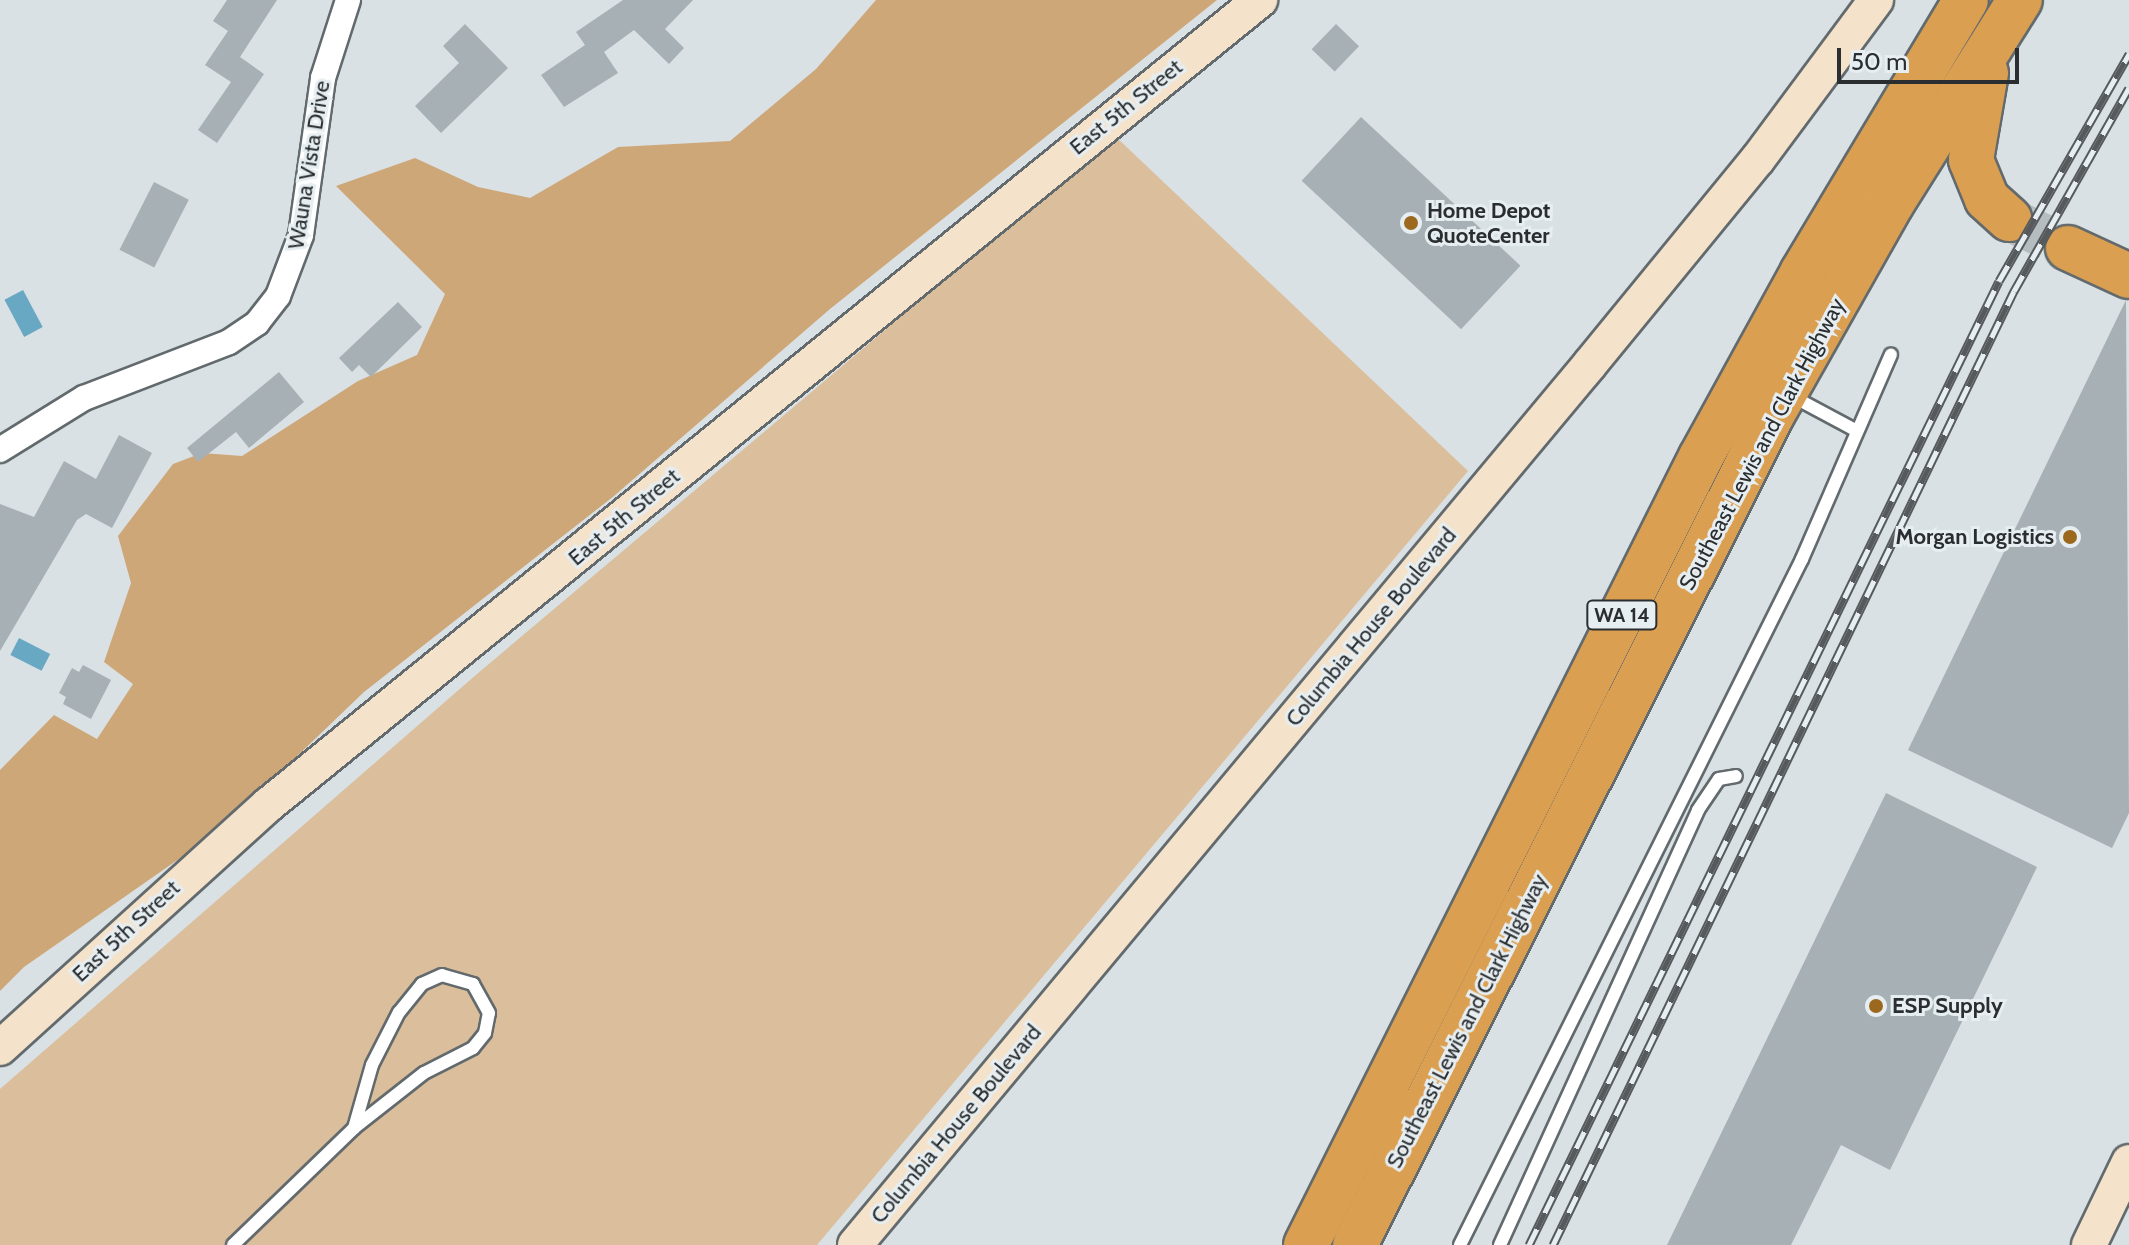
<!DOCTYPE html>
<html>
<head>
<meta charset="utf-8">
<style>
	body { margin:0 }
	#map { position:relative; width:2129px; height:1245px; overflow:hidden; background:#d9e1e5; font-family:Cabin,sans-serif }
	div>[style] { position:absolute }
	.green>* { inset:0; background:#dbbe9b }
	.forest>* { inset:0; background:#cea779 }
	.water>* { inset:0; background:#68a8c3; transform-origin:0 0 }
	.building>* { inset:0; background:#a7b0b4; transform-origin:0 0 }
	.highway-tunnel>* { height:44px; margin-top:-22px; transform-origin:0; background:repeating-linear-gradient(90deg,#b6bdc1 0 44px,transparent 0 66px) }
	.roads { filter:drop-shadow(2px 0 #626a6d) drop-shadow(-2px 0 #626a6d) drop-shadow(0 2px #626a6d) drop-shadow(0 -2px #626a6d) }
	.lane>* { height:12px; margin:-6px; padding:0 6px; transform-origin:6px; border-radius:6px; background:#fff }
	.street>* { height:24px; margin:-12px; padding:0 12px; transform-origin:12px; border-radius:12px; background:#fff }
	.secondary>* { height:34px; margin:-17px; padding:0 17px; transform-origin:17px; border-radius:17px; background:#f4e2cb }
	.highway>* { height:44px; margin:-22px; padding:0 22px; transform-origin:22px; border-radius:22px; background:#db9f51 }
	.rail>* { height:9px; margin-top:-4.5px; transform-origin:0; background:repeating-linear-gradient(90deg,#e6eef2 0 18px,#565a5d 0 36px); box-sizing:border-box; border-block:2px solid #565a5d }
	.dots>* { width:22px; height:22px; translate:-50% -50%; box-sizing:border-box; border:4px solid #e6eef2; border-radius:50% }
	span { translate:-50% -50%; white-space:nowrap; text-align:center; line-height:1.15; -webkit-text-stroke:6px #e6eef2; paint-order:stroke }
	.shield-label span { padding:2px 6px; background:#e6eef2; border:2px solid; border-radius:6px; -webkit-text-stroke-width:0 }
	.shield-label { font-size:20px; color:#2b2e30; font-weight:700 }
	.street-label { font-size:22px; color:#2b2e30 }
	.poi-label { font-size:22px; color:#2b2e30; font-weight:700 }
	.left { translate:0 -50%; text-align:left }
	.right { translate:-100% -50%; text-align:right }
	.scale { position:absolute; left:1837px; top:48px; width:182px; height:36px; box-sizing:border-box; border:4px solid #2b2e30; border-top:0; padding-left:10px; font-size:24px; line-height:28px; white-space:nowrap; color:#2b2e30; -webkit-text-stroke:6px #e6eef2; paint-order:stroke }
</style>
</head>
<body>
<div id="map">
	<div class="green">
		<div style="clip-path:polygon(1115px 136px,1468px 471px,817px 1245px,0 1245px,0 1089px,477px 674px)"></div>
	</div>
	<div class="forest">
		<div style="clip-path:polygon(876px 0,1217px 0,830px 309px,614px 496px,364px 692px,219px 831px,24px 967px,0 991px,0 770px,54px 715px,97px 739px,133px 684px,104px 662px,131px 583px,118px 536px,173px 464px,202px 453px,242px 456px,358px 381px,417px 355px,445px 294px,336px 186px,415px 158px,478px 187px,530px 198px,618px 147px,730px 141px,816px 69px)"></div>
	</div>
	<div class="water">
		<div style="left:23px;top:290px;width:42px;height:21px;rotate:62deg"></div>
		<div style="left:19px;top:638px;width:35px;height:19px;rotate:27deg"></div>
	</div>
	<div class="building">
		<div style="clip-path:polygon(227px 0,277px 0,240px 57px,264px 74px,217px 143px,198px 130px,231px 82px,205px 65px,228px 31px,213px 21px)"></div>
		<div style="clip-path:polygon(623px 0,693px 0,665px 29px,684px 48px,669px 64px,634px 30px,604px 52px,618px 73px,564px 107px,541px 75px,585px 45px,576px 32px)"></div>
		<div style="clip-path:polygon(465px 24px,508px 68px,441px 133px,415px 106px,459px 63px,443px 46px)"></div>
		<div style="left:1336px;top:24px;width:32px;height:35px;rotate:44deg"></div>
		<div style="left:1361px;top:117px;width:218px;height:87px;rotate:43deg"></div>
		<div style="left:154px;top:182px;width:39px;height:76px;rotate:27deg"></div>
		<div style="clip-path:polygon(2126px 300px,2129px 813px,2112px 848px,1908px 750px)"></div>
		<div style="clip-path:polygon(398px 302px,422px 327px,371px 377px,359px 365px,352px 372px,339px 358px)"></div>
		<div style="clip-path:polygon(279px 372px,304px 402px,249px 448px,236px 432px,198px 462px,187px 448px)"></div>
		<div style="clip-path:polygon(119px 435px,152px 453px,112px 528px,86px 514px,77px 520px,0 651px,0 504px,34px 517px,64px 461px,96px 479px)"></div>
		<div style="clip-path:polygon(83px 665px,111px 680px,91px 719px,63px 704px,66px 697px,59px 693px,72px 668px,79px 672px)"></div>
		<div style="clip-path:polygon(1886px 793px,2037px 867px,1890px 1170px,1841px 1145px,1791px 1245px,1667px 1245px)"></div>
	</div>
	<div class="highway-tunnel">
		<div style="left:2009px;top:219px;width:66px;rotate:26.2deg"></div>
	</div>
	<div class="roads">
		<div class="lane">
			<div style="left:1790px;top:395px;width:76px;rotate:28.2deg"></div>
			<div style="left:233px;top:1245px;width:168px;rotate:-44deg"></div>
			<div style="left:354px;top:1128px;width:89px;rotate:-38.2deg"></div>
			<div style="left:424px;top:1073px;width:55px;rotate:-27deg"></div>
			<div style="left:473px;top:1048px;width:19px;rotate:-51deg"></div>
			<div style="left:485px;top:1033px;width:20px;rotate:-79deg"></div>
			<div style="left:489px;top:1013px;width:33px;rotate:-119deg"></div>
			<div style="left:473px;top:984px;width:32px;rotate:-164deg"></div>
			<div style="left:442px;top:975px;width:22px;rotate:156deg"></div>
			<div style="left:422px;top:984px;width:36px;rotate:129deg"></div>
			<div style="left:399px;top:1012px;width:59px;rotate:117deg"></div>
			<div style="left:372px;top:1065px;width:66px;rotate:105.9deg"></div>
			<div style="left:1460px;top:1245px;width:767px;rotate:-63.5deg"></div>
			<div style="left:1802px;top:559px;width:223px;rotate:-66.5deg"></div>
			<div style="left:1500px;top:1245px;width:478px;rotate:-65.5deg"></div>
			<div style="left:1698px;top:810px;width:37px;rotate:-56deg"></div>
			<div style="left:1719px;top:779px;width:17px;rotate:-10deg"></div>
		</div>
		<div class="street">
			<div style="left:0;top:450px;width:99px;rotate:-31.8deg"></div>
			<div style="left:84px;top:398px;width:155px;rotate:-21.1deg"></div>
			<div style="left:229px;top:342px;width:34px;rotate:-34deg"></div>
			<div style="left:257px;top:323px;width:34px;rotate:-52deg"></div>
			<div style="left:278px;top:296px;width:65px;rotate:-69.3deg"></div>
			<div style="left:301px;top:235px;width:159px;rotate:-82deg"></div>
			<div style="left:323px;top:78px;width:82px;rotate:-72.2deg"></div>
		</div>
		<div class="secondary">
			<div style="left:0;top:1048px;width:362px;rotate:-42.2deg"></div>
			<div style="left:268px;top:805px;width:1278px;rotate:-39.06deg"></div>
			<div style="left:855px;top:1245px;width:1147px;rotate:-50.16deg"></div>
			<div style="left:1590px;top:364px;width:265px;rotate:-50.7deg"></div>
			<div style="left:1758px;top:159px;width:198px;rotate:-53.4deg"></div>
			<div style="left:2089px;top:1245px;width:92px;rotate:-64.3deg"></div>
		</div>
		<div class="highway">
			<div style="left:1986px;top:73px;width:88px;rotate:99.8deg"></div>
			<div style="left:1971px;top:160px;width:42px;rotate:67.7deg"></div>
			<div style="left:1987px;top:199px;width:30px;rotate:42deg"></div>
			<div style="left:2068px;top:248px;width:67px;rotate:24.7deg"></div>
			<div style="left:1306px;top:1245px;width:881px;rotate:-63.38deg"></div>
			<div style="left:1701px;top:457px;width:210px;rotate:-61.2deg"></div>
			<div style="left:1802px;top:273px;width:318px;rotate:-59deg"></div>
			<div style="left:1355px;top:1245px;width:929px;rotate:-63.32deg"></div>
			<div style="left:1772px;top:415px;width:244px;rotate:-60.5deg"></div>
			<div style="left:1892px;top:203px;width:240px;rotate:-57.8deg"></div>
		</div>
	</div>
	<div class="rail">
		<div style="left:1529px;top:1245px;width:1072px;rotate:-64.01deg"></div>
		<div style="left:1999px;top:281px;width:262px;rotate:-60.2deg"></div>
		<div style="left:1553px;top:1245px;width:1060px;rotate:-64.21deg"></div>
		<div style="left:2014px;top:291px;width:233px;rotate:-60.5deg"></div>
	</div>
	<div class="dots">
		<div style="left:1411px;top:223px;background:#9b681d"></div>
		<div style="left:2070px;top:537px;background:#9b681d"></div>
		<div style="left:1876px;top:1006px;background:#9b681d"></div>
	</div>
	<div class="shield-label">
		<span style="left:1622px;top:615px">WA 14</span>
	</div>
	<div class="street-label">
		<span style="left:1126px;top:107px;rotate:-39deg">East 5th Street</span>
		<span style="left:309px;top:165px;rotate:-81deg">Wauna Vista Drive</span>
		<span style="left:1762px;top:444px;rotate:-62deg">Southeast Lewis and Clark Highway</span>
		<span style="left:624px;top:517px;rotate:-40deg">East 5th Street</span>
		<span style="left:1371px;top:627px;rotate:-50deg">Columbia House Boulevard</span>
		<span style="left:126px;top:931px;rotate:-43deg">East 5th Street</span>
		<span style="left:1467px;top:1021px;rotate:-63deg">Southeast Lewis and Clark Highway</span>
		<span style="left:956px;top:1124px;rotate:-50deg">Columbia House Boulevard</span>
	</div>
	<div class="poi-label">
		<span class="left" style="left:1427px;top:223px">Home Depot<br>QuoteCenter</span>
		<span class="right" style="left:2054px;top:537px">Morgan Logistics</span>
		<span class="left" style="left:1892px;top:1006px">ESP Supply</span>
	</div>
	<div class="scale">50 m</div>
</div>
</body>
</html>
